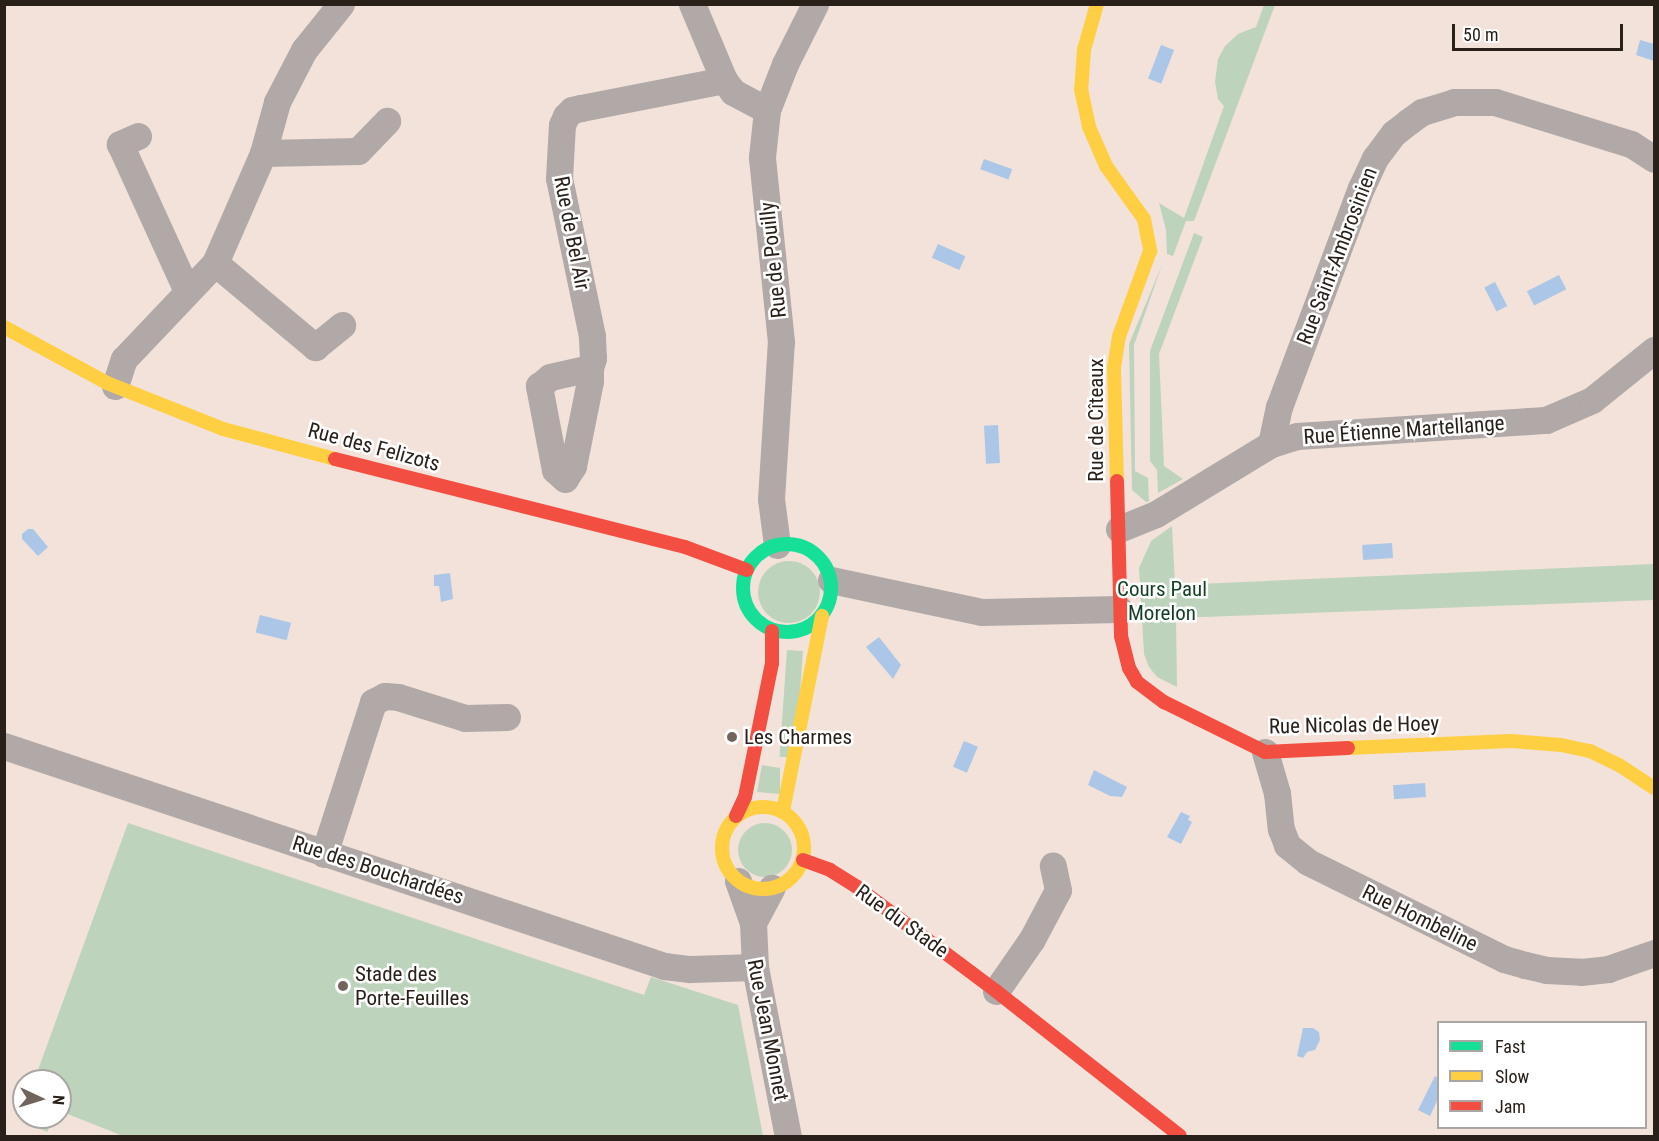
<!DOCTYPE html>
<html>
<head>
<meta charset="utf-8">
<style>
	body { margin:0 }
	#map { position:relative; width:1659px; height:1141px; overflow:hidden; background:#f2e2da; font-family:"Roboto Condensed",sans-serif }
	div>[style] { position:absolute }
	.green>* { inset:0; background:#bed3bc; transform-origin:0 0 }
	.round { border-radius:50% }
	.water>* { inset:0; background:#acc6e7; transform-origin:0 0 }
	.street>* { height:27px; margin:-13.5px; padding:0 13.5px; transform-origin:13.5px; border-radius:13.5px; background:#b0a9a7 }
	.fast>* { height:14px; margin:-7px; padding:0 7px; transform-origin:7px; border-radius:7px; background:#16e098 }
	.fast>.ring { margin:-7px; padding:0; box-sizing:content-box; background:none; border:14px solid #16e098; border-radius:50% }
	.slow>* { height:14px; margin:-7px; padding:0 7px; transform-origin:7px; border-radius:7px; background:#ffcf43 }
	.slow>.ring { margin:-7px; padding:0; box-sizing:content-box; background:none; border:14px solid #ffcf43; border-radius:50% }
	.jam>* { height:14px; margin:-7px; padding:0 7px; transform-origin:7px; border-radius:7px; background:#f24e42 }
	.dots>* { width:16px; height:16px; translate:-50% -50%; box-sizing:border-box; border:3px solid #fff; border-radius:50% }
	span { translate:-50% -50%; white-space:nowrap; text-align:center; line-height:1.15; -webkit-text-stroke:5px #fff; paint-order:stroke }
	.street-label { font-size:21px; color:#2a201a }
	.park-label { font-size:21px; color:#113f24 }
	.poi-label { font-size:21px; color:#2a201a }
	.left { translate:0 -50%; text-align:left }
	.frame { position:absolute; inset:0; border:6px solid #2a201a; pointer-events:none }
	.legend { position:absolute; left:1437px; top:1021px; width:210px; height:108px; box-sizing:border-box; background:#fff; border:2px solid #aaa6a3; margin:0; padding:8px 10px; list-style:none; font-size:18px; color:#2a201a }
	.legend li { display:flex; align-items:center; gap:12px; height:30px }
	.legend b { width:30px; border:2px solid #aaa6a3 }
	.north { position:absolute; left:12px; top:1069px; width:60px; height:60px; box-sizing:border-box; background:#fff; border:2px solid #aaa6a3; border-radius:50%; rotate:94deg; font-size:16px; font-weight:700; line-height:24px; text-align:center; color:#2a201a }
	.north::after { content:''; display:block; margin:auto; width:21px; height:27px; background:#70645d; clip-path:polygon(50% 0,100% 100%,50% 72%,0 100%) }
	.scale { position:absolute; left:1452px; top:24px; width:171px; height:27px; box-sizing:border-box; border:3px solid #2a201a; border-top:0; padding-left:8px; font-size:18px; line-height:21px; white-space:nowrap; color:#2a201a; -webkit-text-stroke:4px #fff; paint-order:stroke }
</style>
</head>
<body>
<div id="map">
	<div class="green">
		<div style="clip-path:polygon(1264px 5px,1275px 5px,1194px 221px,1186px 221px,1173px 256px,1167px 254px,1166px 230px,1159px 203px,1184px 218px,1224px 106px,1218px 99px,1215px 82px,1218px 59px,1225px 46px,1238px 34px,1256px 27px)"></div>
		<div style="clip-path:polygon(1194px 233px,1203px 237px,1159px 354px,1164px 466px,1183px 479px,1158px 493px,1157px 470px,1150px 461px,1150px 351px)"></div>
		<div style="clip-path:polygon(1162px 265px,1134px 345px,1135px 471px,1148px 478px,1149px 501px,1146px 502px,1132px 490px,1129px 344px)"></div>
		<div style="clip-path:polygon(1172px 526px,1175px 585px,1654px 564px,1654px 600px,1176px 618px,1177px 687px,1157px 677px,1149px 667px,1144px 654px,1139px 568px,1151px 541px)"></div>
		<div class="round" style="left:758px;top:561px;width:62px;height:62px"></div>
		<div style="left:787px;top:650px;width:16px;height:107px;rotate:4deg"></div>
		<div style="clip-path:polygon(762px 765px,780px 768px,780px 794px,757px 792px)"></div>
		<div style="clip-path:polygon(128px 823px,644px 995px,651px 977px,738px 1005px,763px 1136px,123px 1136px,60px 1111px,60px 1081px,34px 1081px)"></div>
		<div class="round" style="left:738px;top:823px;width:54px;height:54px"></div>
		<div style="clip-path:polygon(24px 1108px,24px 1117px,54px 1117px,47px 1132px,20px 1119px)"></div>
	</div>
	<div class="water">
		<div style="clip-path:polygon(1640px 40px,1654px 44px,1654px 61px,1636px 55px)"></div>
		<div style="left:1161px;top:45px;width:14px;height:36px;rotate:21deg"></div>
		<div style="left:984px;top:159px;width:30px;height:11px;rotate:20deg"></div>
		<div style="left:938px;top:244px;width:30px;height:15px;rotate:24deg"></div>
		<div style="left:1559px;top:275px;width:16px;height:36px;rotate:63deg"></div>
		<div style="left:1495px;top:282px;width:27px;height:12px;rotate:63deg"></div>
		<div style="left:998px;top:425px;width:38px;height:14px;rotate:87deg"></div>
		<div style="clip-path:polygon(28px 529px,33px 529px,48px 547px,38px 556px,22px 539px,22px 534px)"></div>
		<div style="left:1392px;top:543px;width:15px;height:30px;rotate:86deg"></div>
		<div style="clip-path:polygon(450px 573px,453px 599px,441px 602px,439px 586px,434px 586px,434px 575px)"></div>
		<div style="left:260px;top:615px;width:32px;height:18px;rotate:14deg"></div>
		<div style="clip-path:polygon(879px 637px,901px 665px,893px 679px,866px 647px)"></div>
		<div style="left:964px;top:741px;width:15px;height:28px;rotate:23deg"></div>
		<div style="clip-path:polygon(1094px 770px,1127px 787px,1122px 797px,1110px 796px,1088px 785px)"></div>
		<div style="left:1425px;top:783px;width:14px;height:32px;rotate:86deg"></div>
		<div style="clip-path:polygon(1181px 812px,1190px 816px,1188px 820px,1192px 822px,1181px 844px,1167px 837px)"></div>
		<div style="clip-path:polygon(1303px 1028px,1313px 1028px,1319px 1032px,1320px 1040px,1315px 1050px,1307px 1052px,1303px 1058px,1297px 1056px)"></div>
		<div style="clip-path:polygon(1435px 1076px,1438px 1078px,1438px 1099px,1430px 1116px,1418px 1110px)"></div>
	</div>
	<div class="street">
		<div style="left:692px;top:4px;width:82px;rotate:67.2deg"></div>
		<div style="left:724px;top:80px;width:15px;rotate:53deg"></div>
		<div style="left:733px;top:92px;width:38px;rotate:28deg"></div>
		<div style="left:138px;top:136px;width:20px;rotate:156deg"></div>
		<div style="left:120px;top:144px;width:162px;rotate:65.5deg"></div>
		<div style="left:263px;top:153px;width:95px;rotate:-1.2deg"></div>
		<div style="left:358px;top:151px;width:42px;rotate:-46deg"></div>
		<div style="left:215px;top:263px;width:131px;rotate:40deg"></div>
		<div style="left:315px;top:347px;width:35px;rotate:-39deg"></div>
		<div style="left:590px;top:368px;width:10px;rotate:-73deg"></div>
		<div style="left:593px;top:358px;width:22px;rotate:-93deg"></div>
		<div style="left:592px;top:336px;width:161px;rotate:-101.8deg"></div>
		<div style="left:559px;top:178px;width:53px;rotate:-86.8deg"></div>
		<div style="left:562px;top:125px;width:10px;rotate:-66deg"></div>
		<div style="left:566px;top:116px;width:8px;rotate:-45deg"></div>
		<div style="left:572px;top:110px;width:9px;rotate:-13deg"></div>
		<div style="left:581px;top:108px;width:146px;rotate:-11.1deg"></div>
		<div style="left:590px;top:368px;width:13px;rotate:90deg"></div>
		<div style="left:590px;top:381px;width:87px;rotate:101.3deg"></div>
		<div style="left:573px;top:466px;width:15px;rotate:122deg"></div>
		<div style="left:565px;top:479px;width:13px;rotate:-138deg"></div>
		<div style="left:555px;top:470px;width:86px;rotate:-100.8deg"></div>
		<div style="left:539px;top:386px;width:14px;rotate:-39deg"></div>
		<div style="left:550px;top:377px;width:41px;rotate:-12.7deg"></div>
		<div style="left:115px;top:386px;width:28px;rotate:-72deg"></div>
		<div style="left:124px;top:359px;width:132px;rotate:-46.5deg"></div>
		<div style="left:215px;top:263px;width:120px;rotate:-66.4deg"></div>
		<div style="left:263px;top:153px;width:53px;rotate:-74.6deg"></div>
		<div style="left:277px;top:102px;width:59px;rotate:-62.6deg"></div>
		<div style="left:304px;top:50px;width:59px;rotate:-51.2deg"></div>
		<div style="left:1271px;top:444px;width:38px;rotate:-78deg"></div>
		<div style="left:1279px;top:407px;width:234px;rotate:-69.5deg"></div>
		<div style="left:1361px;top:188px;width:33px;rotate:-65deg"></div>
		<div style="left:1375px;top:158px;width:31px;rotate:-53deg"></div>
		<div style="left:1394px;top:133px;width:18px;rotate:-38deg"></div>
		<div style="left:1408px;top:122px;width:17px;rotate:-36deg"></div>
		<div style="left:1422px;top:112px;width:34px;rotate:-17deg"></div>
		<div style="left:1454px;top:102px;width:41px"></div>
		<div style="left:1495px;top:102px;width:142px;rotate:17.2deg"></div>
		<div style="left:1631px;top:144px;width:27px;rotate:33deg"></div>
		<div style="left:1119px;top:529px;width:40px;rotate:-22deg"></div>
		<div style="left:1156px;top:514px;width:135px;rotate:-31.3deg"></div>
		<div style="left:1271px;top:444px;width:27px;rotate:-17deg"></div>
		<div style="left:1297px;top:436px;width:250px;rotate:-3.7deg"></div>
		<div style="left:1546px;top:420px;width:50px;rotate:-23.5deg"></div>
		<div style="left:1592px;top:400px;width:80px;rotate:-38.9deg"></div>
		<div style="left:777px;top:545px;width:46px;rotate:-97.4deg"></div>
		<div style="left:771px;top:499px;width:157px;rotate:-86.4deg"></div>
		<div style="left:781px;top:342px;width:186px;rotate:-95.9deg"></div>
		<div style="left:762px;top:157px;width:47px;rotate:-83.9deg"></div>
		<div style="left:767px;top:110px;width:49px;rotate:-68.6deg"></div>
		<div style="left:785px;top:64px;width:67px;rotate:-63.4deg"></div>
		<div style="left:831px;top:580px;width:154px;rotate:12deg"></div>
		<div style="left:982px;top:612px;width:137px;rotate:-1.3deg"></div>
		<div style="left:4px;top:746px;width:696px;rotate:18.43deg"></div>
		<div style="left:664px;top:966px;width:26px;rotate:7deg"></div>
		<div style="left:690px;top:969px;width:65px;rotate:-1.8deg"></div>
		<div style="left:1265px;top:752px;width:43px;rotate:73.7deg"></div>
		<div style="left:1277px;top:793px;width:36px;rotate:84deg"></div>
		<div style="left:1281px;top:829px;width:17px;rotate:69deg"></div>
		<div style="left:1287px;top:845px;width:27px;rotate:39deg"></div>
		<div style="left:1308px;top:862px;width:219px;rotate:26.3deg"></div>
		<div style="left:1504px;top:959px;width:22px;rotate:16deg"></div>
		<div style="left:1525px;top:965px;width:22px;rotate:13deg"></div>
		<div style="left:1546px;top:970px;width:35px;rotate:3deg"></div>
		<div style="left:1581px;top:972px;width:27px;rotate:-6deg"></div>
		<div style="left:1608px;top:969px;width:49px;rotate:-19.2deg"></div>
		<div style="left:324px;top:854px;width:160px;rotate:-72.1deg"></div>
		<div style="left:373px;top:702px;width:13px;rotate:-27deg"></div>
		<div style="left:385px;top:696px;width:13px;rotate:4deg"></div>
		<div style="left:398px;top:697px;width:70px;rotate:17.4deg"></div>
		<div style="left:465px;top:718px;width:42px;rotate:-1.4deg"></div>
		<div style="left:738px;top:881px;width:45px;rotate:70.3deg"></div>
		<div style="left:753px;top:923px;width:44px;rotate:87.4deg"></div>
		<div style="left:755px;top:967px;width:172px;rotate:79deg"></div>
		<div style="left:753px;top:923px;width:40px;rotate:-62deg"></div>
		<div style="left:996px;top:991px;width:63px;rotate:-55.3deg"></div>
		<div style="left:1032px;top:939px;width:55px;rotate:-62deg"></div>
		<div style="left:1058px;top:890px;width:25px;rotate:-102deg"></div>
	</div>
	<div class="fast">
		<div class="ring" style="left:743px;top:544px;width:74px;height:74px"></div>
	</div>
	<div class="slow">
		<div style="left:1097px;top:4px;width:48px;rotate:105.8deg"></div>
		<div style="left:1084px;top:50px;width:39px;rotate:94deg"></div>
		<div style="left:1081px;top:89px;width:39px;rotate:78deg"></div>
		<div style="left:1089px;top:127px;width:43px;rotate:66.4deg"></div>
		<div style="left:1106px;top:166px;width:65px;rotate:54.4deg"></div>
		<div style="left:1144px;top:219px;width:33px;rotate:79deg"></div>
		<div style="left:1150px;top:251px;width:90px;rotate:110deg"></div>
		<div style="left:1119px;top:336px;width:33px;rotate:99deg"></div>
		<div style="left:1114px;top:369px;width:112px;rotate:88.5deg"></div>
		<div style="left:4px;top:327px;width:117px;rotate:28.5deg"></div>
		<div style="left:107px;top:383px;width:125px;rotate:21.6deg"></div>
		<div style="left:223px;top:429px;width:116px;rotate:15deg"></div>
		<div style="left:1348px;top:748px;width:163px;rotate:-2.5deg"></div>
		<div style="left:1511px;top:741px;width:50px;rotate:4.6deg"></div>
		<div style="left:1561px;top:745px;width:30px;rotate:12deg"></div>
		<div style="left:1590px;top:751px;width:32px;rotate:26deg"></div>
		<div style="left:1619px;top:765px;width:42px;rotate:33.3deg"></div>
		<div class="ring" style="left:722px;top:807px;width:68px;height:68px"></div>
		<div style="left:783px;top:811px;width:199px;rotate:-78.7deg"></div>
	</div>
	<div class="jam">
		<div style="left:335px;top:459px;width:361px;rotate:14.1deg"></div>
		<div style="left:685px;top:547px;width:66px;rotate:20.4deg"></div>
		<div style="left:1117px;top:481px;width:155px;rotate:88.5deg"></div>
		<div style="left:1121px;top:636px;width:33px;rotate:76deg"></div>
		<div style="left:1129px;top:668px;width:16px;rotate:60deg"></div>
		<div style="left:1137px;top:682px;width:34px;rotate:37deg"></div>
		<div style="left:1164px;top:702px;width:113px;rotate:26.3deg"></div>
		<div style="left:1265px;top:752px;width:83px;rotate:-2.8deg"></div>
		<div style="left:736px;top:816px;width:21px;rotate:-65deg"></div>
		<div style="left:745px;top:797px;width:137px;rotate:-78.6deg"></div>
		<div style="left:772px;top:663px;width:32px;rotate:-90deg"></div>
		<div style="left:803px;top:860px;width:29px;rotate:20deg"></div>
		<div style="left:830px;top:870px;width:32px;rotate:32deg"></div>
		<div style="left:857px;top:887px;width:174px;rotate:36.8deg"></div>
		<div style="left:996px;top:991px;width:234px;rotate:38.2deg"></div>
	</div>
	<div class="dots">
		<div style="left:732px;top:737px;background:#70645d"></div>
		<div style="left:343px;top:986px;background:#70645d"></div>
	</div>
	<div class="street-label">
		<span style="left:572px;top:233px;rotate:79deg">Rue de Bel Air</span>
		<span style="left:1337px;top:256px;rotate:-69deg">Rue Saint-Ambrosinien</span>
		<span style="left:773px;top:260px;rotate:-96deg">Rue de Pouilly</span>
		<span style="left:1096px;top:420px;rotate:-90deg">Rue de Cîteaux</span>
		<span style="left:1404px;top:430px;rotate:-4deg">Rue Étienne Martellange</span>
		<span style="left:374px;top:447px;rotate:15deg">Rue des Felizots</span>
		<span style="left:1354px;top:725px;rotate:-1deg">Rue Nicolas de Hoey</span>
		<span style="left:378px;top:870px;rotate:18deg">Rue des Bouchardées</span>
		<span style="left:1420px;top:918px;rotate:26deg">Rue Hombeline</span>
		<span style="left:902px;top:921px;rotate:36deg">Rue du Stade</span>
		<span style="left:768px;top:1030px;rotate:79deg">Rue Jean Monnet</span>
	</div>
	<div class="park-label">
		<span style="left:1162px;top:601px">Cours Paul<br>Morelon</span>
	</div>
	<div class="poi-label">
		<span class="left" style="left:744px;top:737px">Les Charmes</span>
		<span class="left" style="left:355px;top:986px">Stade des<br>Porte-Feuilles</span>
	</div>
	<div class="frame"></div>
	<ul class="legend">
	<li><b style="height:8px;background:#16e098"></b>Fast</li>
	<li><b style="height:8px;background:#ffcf43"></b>Slow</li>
	<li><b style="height:8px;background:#f24e42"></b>Jam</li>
	</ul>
	<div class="north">N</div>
	<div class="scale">50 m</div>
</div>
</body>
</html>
